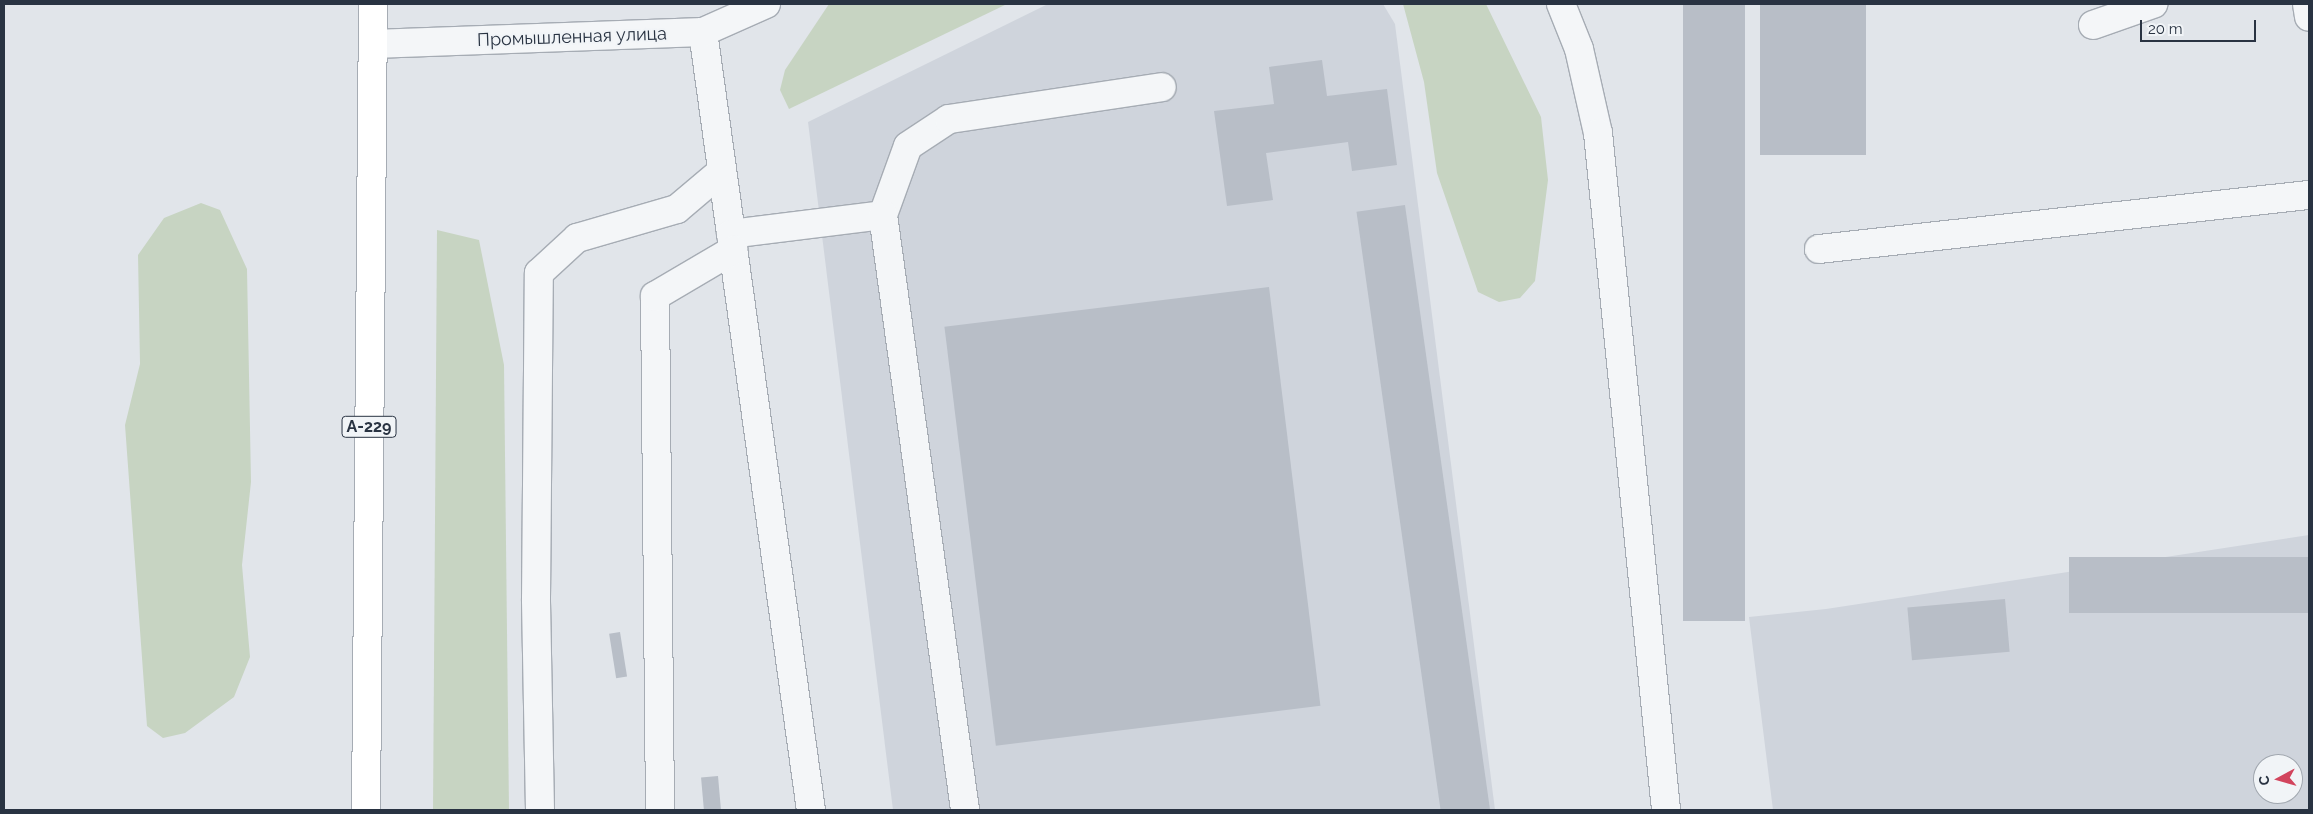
<!DOCTYPE html>
<html>
<head>
<meta charset="utf-8">
<style>
	body { margin:0 }
	#map { position:relative; width:2313px; height:814px; overflow:hidden; background:#e1e5ea; font-family:Raleway,sans-serif }
	div>[style] { position:absolute }
	.built>* { inset:0; background:#cfd4dc }
	.green>* { inset:0; background:#c7d4c2 }
	.building>* { inset:0; background:#b8bec7; transform-origin:0 0 }
	.roads { filter:drop-shadow(1px 0 #a6acb4) drop-shadow(-1px 0 #a6acb4) drop-shadow(0 1px #a6acb4) drop-shadow(0 -1px #a6acb4) }
	.minor>* { height:28px; margin:-14px; padding:0 14px; transform-origin:14px; border-radius:14px; background:#f4f6f8 }
	.highway>* { height:28px; margin:-14px; padding:0 14px; transform-origin:14px; border-radius:14px; background:#fff }
	span { translate:-50% -50%; white-space:nowrap; text-align:center; line-height:1.15; -webkit-text-stroke:4px #f1f4f7; paint-order:stroke }
	.shield-label span { padding:1px 4px; background:#f1f4f7; border:1px solid; border-radius:4px; -webkit-text-stroke-width:0 }
	.shield-label { font-size:16px; color:#293342; font-weight:700 }
	.street-label { font-size:18px; color:#293342 }
	.frame { position:absolute; inset:0; border:5px solid #293342; pointer-events:none }
	.north { position:absolute; left:2253px; top:754px; width:50px; height:50px; box-sizing:border-box; background:#f1f4f7; border:1px solid #a1a7af; border-radius:50%; rotate:264deg; font-size:14px; font-weight:700; line-height:20px; text-align:center; color:#293342 }
	.north::after { content:''; display:block; margin:auto; width:18px; height:22px; background:#d2445d; clip-path:polygon(50% 0,100% 100%,50% 72%,0 100%) }
	.scale { position:absolute; left:2140px; top:20px; width:116px; height:22px; box-sizing:border-box; border:2px solid #293342; border-top:0; padding-left:6px; font-size:15px; line-height:18px; white-space:nowrap; color:#293342; -webkit-text-stroke:4px #f1f4f7; paint-order:stroke }
</style>
</head>
<body>
<div id="map">
	<div class="built">
		<div style="clip-path:polygon(1048px 4px,1383px 4px,1395px 24px,1495px 810px,893px 810px,808px 122px)"></div>
		<div style="clip-path:polygon(evenodd,2309px 535px,2309px 810px,1773px 810px,1749px 617px,1826px 609px,2309px 535px,2263px 764px,2293px 764px,2293px 794px,2263px 794px,2263px 764px)"></div>
	</div>
	<div class="green">
		<div style="clip-path:polygon(829px 4px,1007px 4px,789px 109px,780px 90px,785px 70px)"></div>
		<div style="clip-path:polygon(1403px 4px,1486px 4px,1541px 117px,1548px 180px,1535px 281px,1520px 298px,1499px 302px,1478px 292px,1437px 173px,1424px 82px)"></div>
		<div style="clip-path:polygon(201px 203px,220px 210px,247px 269px,251px 482px,242px 565px,250px 657px,234px 697px,185px 733px,163px 738px,147px 726px,125px 425px,140px 364px,138px 255px,164px 218px)"></div>
		<div style="clip-path:polygon(437px 230px,479px 240px,504px 365px,509px 810px,433px 810px)"></div>
	</div>
	<div class="building">
		<div style="left:1683px;top:4px;width:62px;height:617px"></div>
		<div style="left:1760px;top:4px;width:106px;height:151px"></div>
		<div style="clip-path:polygon(1322px 60px,1327px 96px,1387px 89px,1397px 165px,1352px 171px,1348px 142px,1266px 153px,1273px 200px,1227px 206px,1214px 111px,1274px 104px,1269px 67px)"></div>
		<div style="left:1405px;top:205px;width:610px;height:49px;rotate:82deg"></div>
		<div style="left:1269px;top:287px;width:422px;height:327px;rotate:83deg"></div>
		<div style="left:2309px;top:557px;width:56px;height:240px;rotate:90deg"></div>
		<div style="left:2005px;top:599px;width:53px;height:98px;rotate:85deg"></div>
		<div style="left:620px;top:632px;width:45px;height:11px;rotate:81deg"></div>
		<div style="left:718px;top:776px;width:34px;height:17px;rotate:85deg"></div>
	</div>
	<div class="roads">
		<div class="minor">
			<div style="left:1561px;top:4px;width:48px;rotate:68.2deg"></div>
			<div style="left:1579px;top:49px;width:86px;rotate:77.3deg"></div>
			<div style="left:1598px;top:133px;width:680px;rotate:84.26deg"></div>
			<div style="left:2307px;top:4px;width:13px;rotate:81deg"></div>
			<div style="left:2093px;top:25px;width:64px;rotate:-19.3deg"></div>
			<div style="left:703px;top:32px;width:785px;rotate:82.1deg"></div>
			<div style="left:373px;top:44px;width:330px;rotate:-2.1deg"></div>
			<div style="left:703px;top:32px;width:69px;rotate:-24deg"></div>
			<div style="left:883px;top:215px;width:73px;rotate:-70.1deg"></div>
			<div style="left:908px;top:146px;width:49px;rotate:-33.4deg"></div>
			<div style="left:949px;top:119px;width:215px;rotate:-8.5deg"></div>
			<div style="left:731px;top:234px;width:153px;rotate:-7.1deg"></div>
			<div style="left:883px;top:215px;width:601px;rotate:82.15deg"></div>
			<div style="left:1819px;top:249px;width:493px;rotate:-6.3deg"></div>
			<div style="left:540px;top:810px;width:211px;rotate:-91.1deg"></div>
			<div style="left:536px;top:599px;width:326px;rotate:-89.5deg"></div>
			<div style="left:539px;top:273px;width:52px;rotate:-42.6deg"></div>
			<div style="left:577px;top:238px;width:104px;rotate:-16.2deg"></div>
			<div style="left:677px;top:209px;width:59px;rotate:-40.2deg"></div>
			<div style="left:660px;top:810px;width:514px;rotate:-90.56deg"></div>
			<div style="left:655px;top:296px;width:91px;rotate:-30.5deg"></div>
		</div>
		<div class="highway">
			<div style="left:366px;top:810px;width:806px;rotate:-89.5deg"></div>
		</div>
	</div>
	<div class="shield-label">
		<span style="left:369px;top:427px">А-229</span>
	</div>
	<div class="street-label">
		<span style="left:572px;top:37px;rotate:-2deg">Промышленная улица</span>
	</div>
	<div class="frame"></div>
	<div class="north">С</div>
	<div class="scale">20 m</div>
</div>
</body>
</html>
